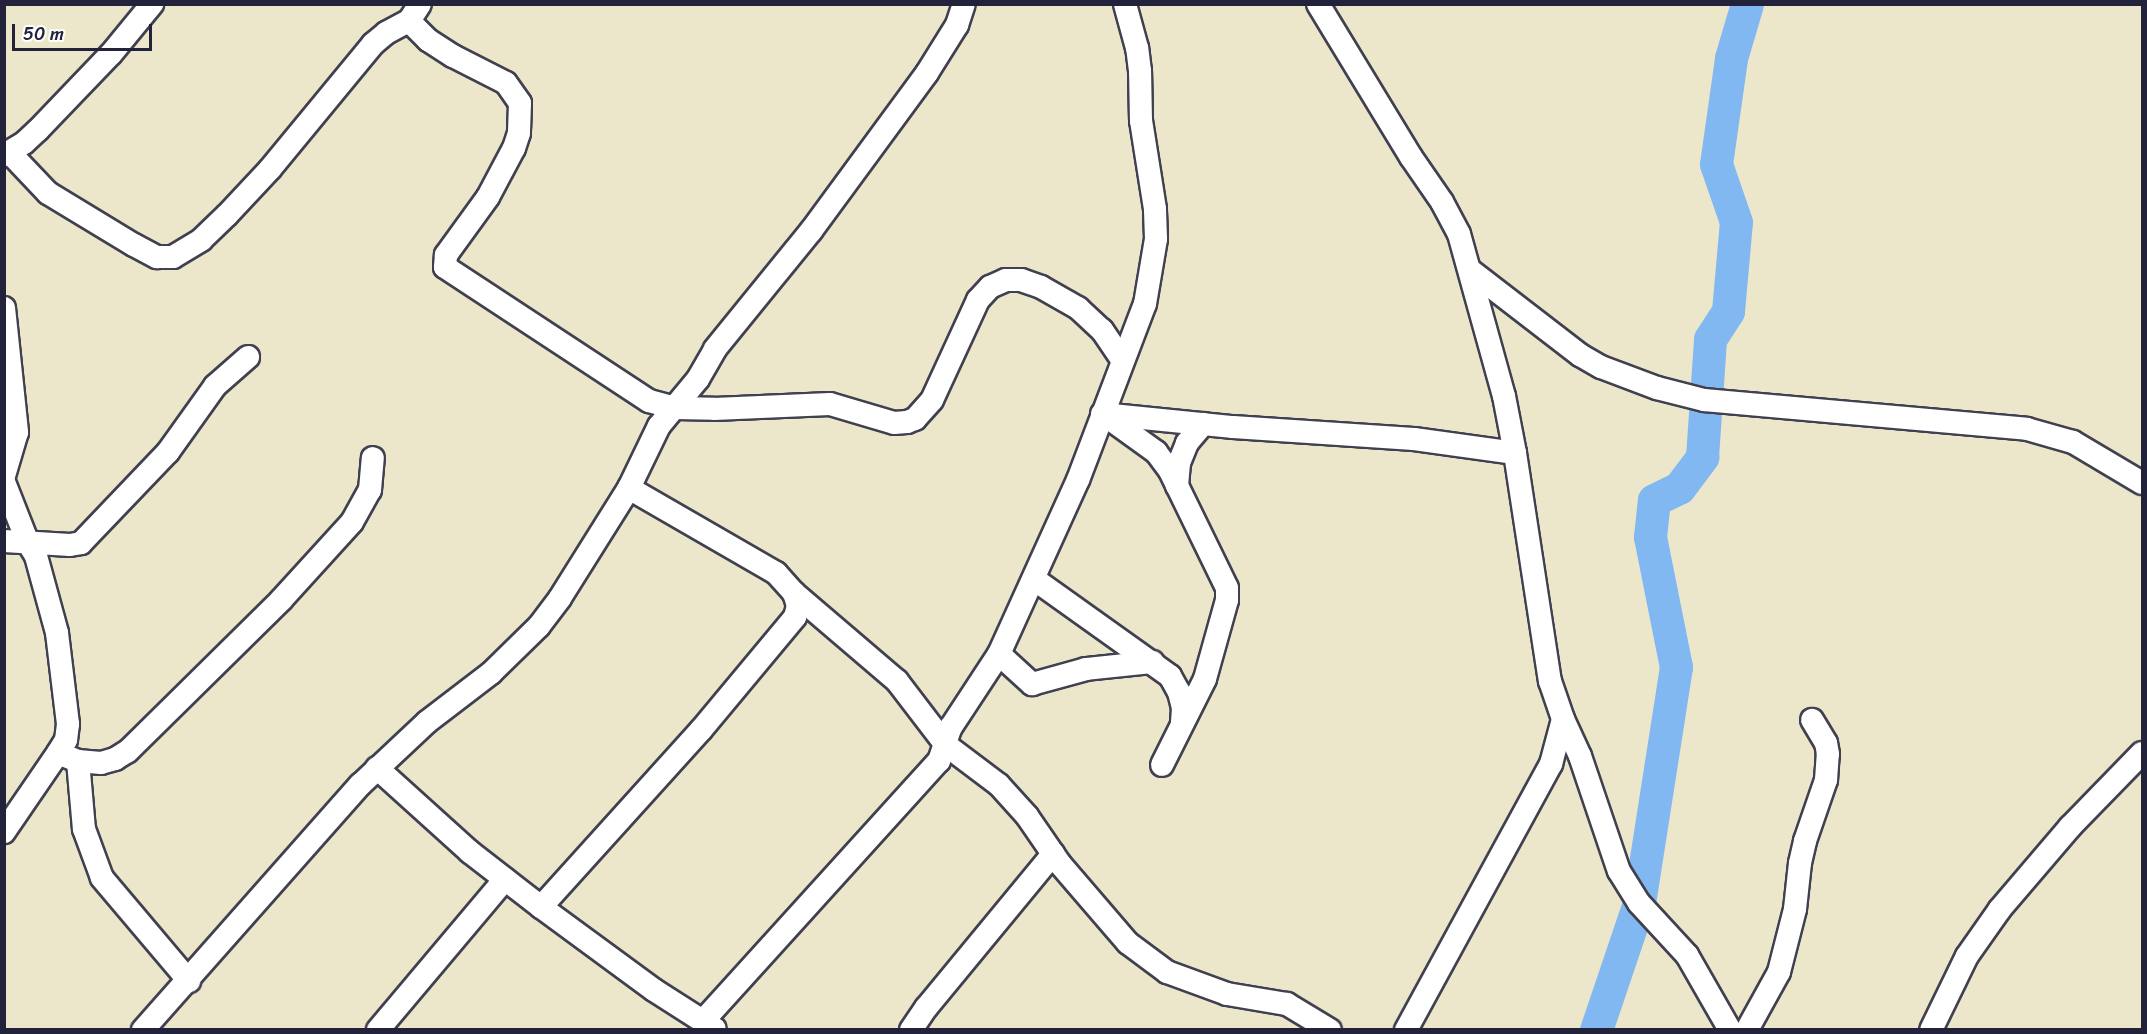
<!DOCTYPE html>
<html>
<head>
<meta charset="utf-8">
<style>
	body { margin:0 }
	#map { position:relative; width:2147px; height:1034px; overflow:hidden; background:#ece7ca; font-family:Sriracha,sans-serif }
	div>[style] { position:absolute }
	.river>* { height:33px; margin:-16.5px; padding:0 16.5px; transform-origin:16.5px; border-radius:16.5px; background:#81b8f1 }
	.roads { filter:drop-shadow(2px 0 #404050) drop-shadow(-2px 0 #404050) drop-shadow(0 2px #404050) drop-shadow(0 -2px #404050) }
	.minor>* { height:22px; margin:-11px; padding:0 11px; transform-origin:11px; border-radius:11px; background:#fff }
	span { translate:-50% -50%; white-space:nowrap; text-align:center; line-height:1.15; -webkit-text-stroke:5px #fff; paint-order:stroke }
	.frame { position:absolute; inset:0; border:6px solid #22223b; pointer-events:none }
	.scale { position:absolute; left:12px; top:24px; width:140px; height:27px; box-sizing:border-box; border:3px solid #22223b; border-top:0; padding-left:8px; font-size:18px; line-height:21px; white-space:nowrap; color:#22223b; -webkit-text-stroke:4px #fff; paint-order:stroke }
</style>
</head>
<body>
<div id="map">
	<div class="river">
		<div style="left:1596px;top:1030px;width:134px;rotate:-71.3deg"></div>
		<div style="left:1639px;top:903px;width:239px;rotate:-81.1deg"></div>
		<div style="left:1676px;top:667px;width:133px;rotate:-101.3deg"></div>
		<div style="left:1650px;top:537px;width:37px;rotate:-84deg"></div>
		<div style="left:1654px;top:500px;width:28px;rotate:-26deg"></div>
		<div style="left:1679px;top:488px;width:39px;rotate:-53deg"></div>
		<div style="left:1702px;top:457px;width:118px;rotate:-86.1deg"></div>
		<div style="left:1710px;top:339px;width:33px;rotate:-57deg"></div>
		<div style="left:1728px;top:311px;width:89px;rotate:-84.9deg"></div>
		<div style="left:1736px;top:222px;width:61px;rotate:-109deg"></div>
		<div style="left:1716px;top:164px;width:107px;rotate:-81.9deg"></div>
		<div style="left:1731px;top:58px;width:56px;rotate:-73.5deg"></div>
	</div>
	<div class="roads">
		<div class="minor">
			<div style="left:1318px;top:4px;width:179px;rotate:58.7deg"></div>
			<div style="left:1411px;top:157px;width:55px;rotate:55.4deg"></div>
			<div style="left:1442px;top:202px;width:36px;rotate:62deg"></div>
			<div style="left:1459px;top:234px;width:168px;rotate:74.5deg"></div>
			<div style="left:1504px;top:396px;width:58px;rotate:79.1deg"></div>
			<div style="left:1515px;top:453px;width:231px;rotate:81.3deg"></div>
			<div style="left:1550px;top:681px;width:40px;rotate:71.1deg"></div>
			<div style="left:1563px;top:719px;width:47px;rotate:104.9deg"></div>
			<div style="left:1551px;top:764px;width:303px;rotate:118.6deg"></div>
			<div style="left:409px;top:21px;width:27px;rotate:45deg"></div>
			<div style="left:428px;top:40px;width:30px;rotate:33deg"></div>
			<div style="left:453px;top:56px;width:59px;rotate:27deg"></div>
			<div style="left:506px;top:83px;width:24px;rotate:55deg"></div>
			<div style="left:520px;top:103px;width:30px;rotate:92deg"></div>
			<div style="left:519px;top:133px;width:16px;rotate:108deg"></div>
			<div style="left:514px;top:148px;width:55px;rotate:118deg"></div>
			<div style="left:488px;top:197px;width:72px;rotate:125.9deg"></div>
			<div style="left:446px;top:255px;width:12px;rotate:95deg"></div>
			<div style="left:445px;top:267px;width:244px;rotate:33.3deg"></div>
			<div style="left:649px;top:401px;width:27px;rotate:15deg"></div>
			<div style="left:675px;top:408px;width:39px;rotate:1deg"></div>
			<div style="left:714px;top:409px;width:116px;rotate:-2.5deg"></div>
			<div style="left:830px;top:404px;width:67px;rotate:16.5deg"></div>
			<div style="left:894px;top:423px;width:13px;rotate:-4deg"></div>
			<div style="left:907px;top:422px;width:9px;rotate:-21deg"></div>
			<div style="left:915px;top:419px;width:25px;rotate:-48deg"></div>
			<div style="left:932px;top:400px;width:110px;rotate:-65.3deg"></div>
			<div style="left:978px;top:300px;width:18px;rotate:-47deg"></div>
			<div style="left:990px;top:287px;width:17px;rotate:-24deg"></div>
			<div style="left:1006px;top:280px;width:15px"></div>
			<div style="left:1021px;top:280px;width:21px;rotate:19deg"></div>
			<div style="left:1041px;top:287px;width:43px;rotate:29.6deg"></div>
			<div style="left:1078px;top:308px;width:33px;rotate:43deg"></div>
			<div style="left:1102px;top:330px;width:37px;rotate:56deg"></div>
			<div style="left:10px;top:153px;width:55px;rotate:46.5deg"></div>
			<div style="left:48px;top:193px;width:100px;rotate:31.2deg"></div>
			<div style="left:134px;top:245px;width:26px;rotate:28deg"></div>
			<div style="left:157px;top:257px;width:16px"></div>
			<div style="left:173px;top:257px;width:33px;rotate:-31deg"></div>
			<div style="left:201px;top:240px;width:36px;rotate:-44deg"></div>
			<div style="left:227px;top:215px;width:63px;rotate:-46.9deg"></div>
			<div style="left:270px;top:169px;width:162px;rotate:-50.5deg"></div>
			<div style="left:373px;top:44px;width:17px;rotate:-40deg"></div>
			<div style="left:386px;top:33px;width:26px;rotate:-28deg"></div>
			<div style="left:409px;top:21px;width:20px;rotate:-57deg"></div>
			<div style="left:4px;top:155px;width:23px;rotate:-31deg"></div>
			<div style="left:24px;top:143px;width:19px;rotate:-43deg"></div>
			<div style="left:38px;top:130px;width:105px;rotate:-46.2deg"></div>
			<div style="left:111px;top:54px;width:65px;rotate:-50.6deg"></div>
			<div style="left:1471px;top:271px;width:138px;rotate:37.6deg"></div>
			<div style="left:1580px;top:355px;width:24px;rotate:30deg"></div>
			<div style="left:1601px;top:367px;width:60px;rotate:20.6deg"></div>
			<div style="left:1657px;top:388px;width:49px;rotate:14.3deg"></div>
			<div style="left:1704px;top:400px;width:324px;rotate:5.1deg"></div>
			<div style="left:2027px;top:429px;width:48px;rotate:15.8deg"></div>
			<div style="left:2073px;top:442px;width:80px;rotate:30.7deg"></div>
			<div style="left:4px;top:308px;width:125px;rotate:84deg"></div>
			<div style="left:17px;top:432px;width:46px;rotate:106.5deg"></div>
			<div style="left:1102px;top:414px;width:132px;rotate:5.7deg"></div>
			<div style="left:1233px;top:427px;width:181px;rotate:3.8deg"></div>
			<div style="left:1414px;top:439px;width:102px;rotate:7.9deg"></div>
			<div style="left:1106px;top:416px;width:62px;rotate:35.8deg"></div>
			<div style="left:1156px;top:452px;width:21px;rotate:53deg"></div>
			<div style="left:1169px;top:469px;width:132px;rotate:64deg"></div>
			<div style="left:1227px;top:588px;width:12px;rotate:90deg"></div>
			<div style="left:1227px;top:600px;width:82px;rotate:105.6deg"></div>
			<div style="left:1205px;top:679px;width:96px;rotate:116.6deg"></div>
			<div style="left:4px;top:482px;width:66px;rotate:68.5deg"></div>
			<div style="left:28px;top:543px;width:15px;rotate:58deg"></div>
			<div style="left:36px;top:556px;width:80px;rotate:74.7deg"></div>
			<div style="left:57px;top:633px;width:92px;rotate:83.1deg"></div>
			<div style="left:68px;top:724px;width:16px;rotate:97deg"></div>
			<div style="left:66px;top:740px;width:15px;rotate:122deg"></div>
			<div style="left:58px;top:753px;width:96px;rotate:124.4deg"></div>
			<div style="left:1177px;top:486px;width:23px;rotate:-85deg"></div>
			<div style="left:1179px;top:463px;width:22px;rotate:-68deg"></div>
			<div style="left:1187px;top:443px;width:25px;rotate:-50deg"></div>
			<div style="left:4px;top:541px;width:66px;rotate:3.5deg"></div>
			<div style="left:70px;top:545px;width:11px;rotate:-10deg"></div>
			<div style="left:81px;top:543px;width:126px;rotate:-46.3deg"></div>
			<div style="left:168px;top:452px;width:81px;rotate:-54.5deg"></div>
			<div style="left:215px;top:386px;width:44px;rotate:-41.3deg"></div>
			<div style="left:1034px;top:579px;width:167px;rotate:35.5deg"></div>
			<div style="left:1170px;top:676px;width:18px;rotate:61deg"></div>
			<div style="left:1179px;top:692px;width:16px;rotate:76deg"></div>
			<div style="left:1183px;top:708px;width:16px;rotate:94deg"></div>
			<div style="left:794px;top:593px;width:135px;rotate:40.5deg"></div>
			<div style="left:897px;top:681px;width:81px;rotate:52.6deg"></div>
			<div style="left:946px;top:745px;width:66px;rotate:37deg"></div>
			<div style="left:999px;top:785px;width:42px;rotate:47.9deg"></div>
			<div style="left:1027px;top:816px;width:58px;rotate:55.5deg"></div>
			<div style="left:1060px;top:864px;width:104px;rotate:49.3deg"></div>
			<div style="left:1128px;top:943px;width:49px;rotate:36.6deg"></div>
			<div style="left:1167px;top:972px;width:64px;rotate:20.1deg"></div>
			<div style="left:1227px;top:994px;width:61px;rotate:9.5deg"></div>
			<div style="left:1287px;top:1004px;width:50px;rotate:31.2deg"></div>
			<div style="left:999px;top:654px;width:45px;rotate:42.3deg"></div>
			<div style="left:1032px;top:684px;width:56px;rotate:-15.5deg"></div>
			<div style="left:1086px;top:669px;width:67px;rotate:-6deg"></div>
			<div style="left:1563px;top:719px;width:41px;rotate:65.3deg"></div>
			<div style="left:1580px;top:756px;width:121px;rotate:71.3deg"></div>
			<div style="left:1619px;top:871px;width:38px;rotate:58deg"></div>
			<div style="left:1639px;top:903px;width:71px;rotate:47.3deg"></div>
			<div style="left:1687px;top:955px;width:86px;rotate:60.2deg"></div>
			<div style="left:58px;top:753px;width:22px;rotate:22deg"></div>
			<div style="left:78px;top:761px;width:23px;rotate:5deg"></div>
			<div style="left:101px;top:763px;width:15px;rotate:-16deg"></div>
			<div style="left:115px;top:759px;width:15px;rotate:-32deg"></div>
			<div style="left:128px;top:751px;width:215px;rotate:-44.6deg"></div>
			<div style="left:281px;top:600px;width:105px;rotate:-47.7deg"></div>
			<div style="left:352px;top:522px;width:37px;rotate:-61deg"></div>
			<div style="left:370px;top:490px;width:32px;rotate:-85deg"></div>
			<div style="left:78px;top:761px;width:68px;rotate:85deg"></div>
			<div style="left:84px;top:829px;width:52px;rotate:69.8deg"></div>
			<div style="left:102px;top:878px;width:135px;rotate:49.8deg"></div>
			<div style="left:377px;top:768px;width:125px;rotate:42.1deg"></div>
			<div style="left:470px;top:852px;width:90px;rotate:37.8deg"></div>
			<div style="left:541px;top:907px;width:140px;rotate:36.3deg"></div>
			<div style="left:654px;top:990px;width:72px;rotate:32.6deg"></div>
			<div style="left:541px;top:907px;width:239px;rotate:-47.9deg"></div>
			<div style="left:701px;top:730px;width:147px;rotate:-50.2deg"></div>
			<div style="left:795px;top:617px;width:11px;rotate:-75deg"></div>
			<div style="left:798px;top:606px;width:14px;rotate:-107deg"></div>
			<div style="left:794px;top:593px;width:27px;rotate:-132deg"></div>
			<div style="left:776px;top:573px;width:170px;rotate:-150deg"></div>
			<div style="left:703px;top:1021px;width:351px;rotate:-47.8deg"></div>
			<div style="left:939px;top:761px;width:36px;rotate:-71deg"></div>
			<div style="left:951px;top:727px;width:87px;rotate:-56.7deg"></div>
			<div style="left:999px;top:654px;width:191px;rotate:-65.6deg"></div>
			<div style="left:1078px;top:480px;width:188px;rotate:-69.2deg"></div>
			<div style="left:1145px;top:304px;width:66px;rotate:-80.4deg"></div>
			<div style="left:1156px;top:239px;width:30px;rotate:-92deg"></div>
			<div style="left:1155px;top:209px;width:89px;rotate:-99deg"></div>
			<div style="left:1141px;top:121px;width:50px;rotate:-91.1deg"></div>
			<div style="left:1140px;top:71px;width:23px;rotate:-97deg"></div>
			<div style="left:1137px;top:48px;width:46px;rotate:-105.3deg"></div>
			<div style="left:143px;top:1030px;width:327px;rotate:-48.5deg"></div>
			<div style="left:360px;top:785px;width:92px;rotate:-43.2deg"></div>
			<div style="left:427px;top:722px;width:81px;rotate:-37.4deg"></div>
			<div style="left:491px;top:673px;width:67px;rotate:-44.4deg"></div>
			<div style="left:539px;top:626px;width:35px;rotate:-53deg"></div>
			<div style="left:560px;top:598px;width:130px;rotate:-57.9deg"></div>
			<div style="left:629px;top:488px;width:69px;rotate:-64.2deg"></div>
			<div style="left:659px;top:426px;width:61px;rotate:-50.3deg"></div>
			<div style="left:698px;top:379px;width:34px;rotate:-60deg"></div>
			<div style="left:715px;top:349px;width:152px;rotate:-50.9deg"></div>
			<div style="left:811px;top:231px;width:196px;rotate:-53.7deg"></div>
			<div style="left:927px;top:73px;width:57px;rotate:-58deg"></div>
			<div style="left:957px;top:25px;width:22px;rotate:-72deg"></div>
			<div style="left:378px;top:1030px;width:197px;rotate:-49.9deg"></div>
			<div style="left:911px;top:1030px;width:27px;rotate:-56deg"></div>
			<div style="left:926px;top:1008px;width:200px;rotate:-50.5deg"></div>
			<div style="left:1747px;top:1030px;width:66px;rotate:-61.1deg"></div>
			<div style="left:1779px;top:972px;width:65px;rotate:-75.7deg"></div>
			<div style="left:1795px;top:909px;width:46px;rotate:-83.8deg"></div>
			<div style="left:1800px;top:863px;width:23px;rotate:-77deg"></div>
			<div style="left:1805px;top:841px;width:65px;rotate:-71deg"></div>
			<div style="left:1826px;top:780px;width:26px;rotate:-86deg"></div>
			<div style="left:1828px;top:754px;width:11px;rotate:-100deg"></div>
			<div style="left:1826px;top:743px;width:27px;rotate:-121deg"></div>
			<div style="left:1931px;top:1030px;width:82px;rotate:-64.1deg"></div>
			<div style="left:1967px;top:956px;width:57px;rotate:-54.9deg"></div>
			<div style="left:2000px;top:909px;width:108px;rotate:-49.5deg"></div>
			<div style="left:2070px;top:827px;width:103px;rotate:-45.8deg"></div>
		</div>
	</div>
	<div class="frame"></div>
	<div class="scale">50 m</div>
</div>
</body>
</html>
